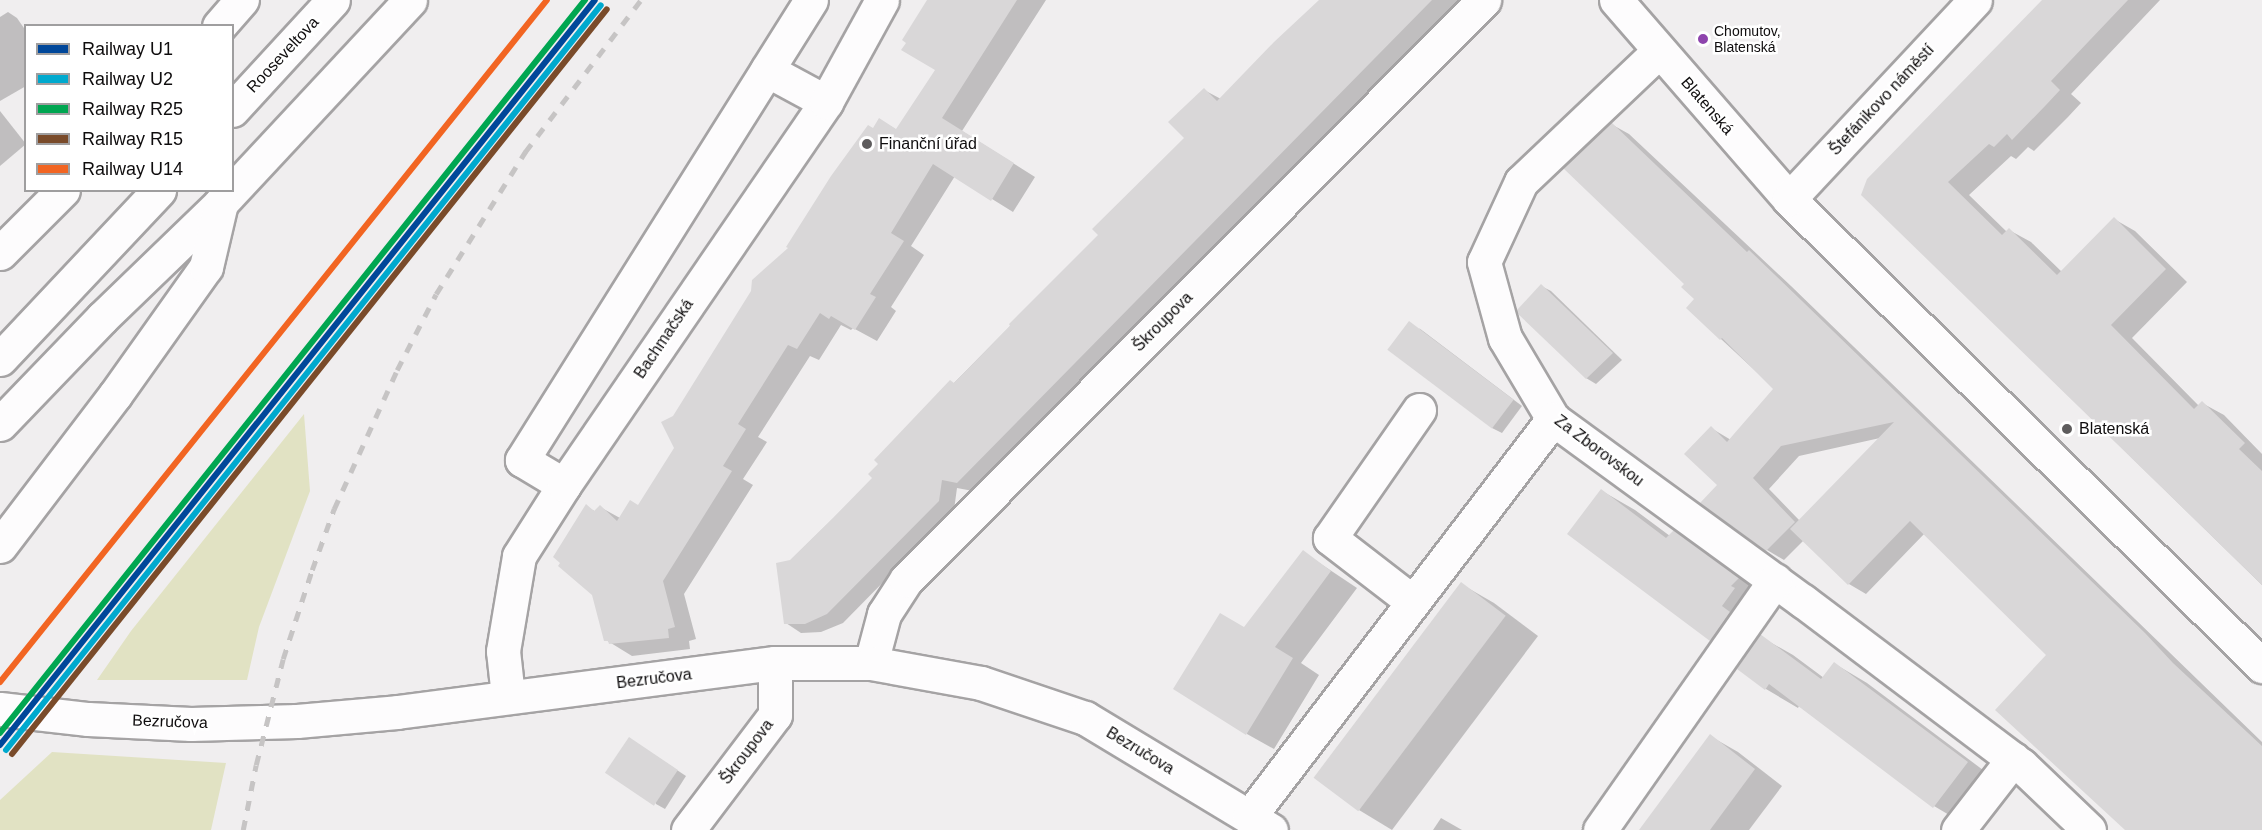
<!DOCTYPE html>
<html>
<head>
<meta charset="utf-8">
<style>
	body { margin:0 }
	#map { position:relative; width:2262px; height:830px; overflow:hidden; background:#f0eeef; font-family:Arial,sans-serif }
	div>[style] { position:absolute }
	.green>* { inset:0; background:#e1e2c3 }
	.shadow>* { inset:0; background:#0003 }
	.building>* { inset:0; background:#d9d7d8; transform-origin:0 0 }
	.roads { filter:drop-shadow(2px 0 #a5a3a4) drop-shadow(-2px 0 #a5a3a4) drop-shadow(0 2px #a5a3a4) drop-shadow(0 -2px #a5a3a4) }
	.minor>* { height:33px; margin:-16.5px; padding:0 16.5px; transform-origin:16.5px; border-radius:16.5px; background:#fdfcfd }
	.highway>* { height:33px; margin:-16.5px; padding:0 16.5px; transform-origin:16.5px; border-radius:16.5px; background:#fdfcfd }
	.rail>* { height:4.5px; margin-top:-2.25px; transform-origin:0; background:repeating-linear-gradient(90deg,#c6c4c4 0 10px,transparent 0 20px) }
	.rail-1>* { height:6px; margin:-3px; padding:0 3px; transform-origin:3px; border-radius:3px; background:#00479a }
	.rail-2>* { height:6px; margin:-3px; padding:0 3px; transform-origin:3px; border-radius:3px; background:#00a9ce }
	.rail-3>* { height:6px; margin:-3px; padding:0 3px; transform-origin:3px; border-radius:3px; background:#00a651 }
	.rail-4>* { height:6px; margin:-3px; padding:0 3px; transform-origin:3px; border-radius:3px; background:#7a4b2a }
	.rail-5>* { height:6px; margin:-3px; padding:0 3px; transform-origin:3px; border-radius:3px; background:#f26522 }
	.dots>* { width:16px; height:16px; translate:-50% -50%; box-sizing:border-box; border:3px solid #fff; border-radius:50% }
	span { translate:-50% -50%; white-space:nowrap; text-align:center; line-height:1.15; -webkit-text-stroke:5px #fff; paint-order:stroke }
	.bus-label { font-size:14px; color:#0f0d0e }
	.left { translate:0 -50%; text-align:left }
	.street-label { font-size:16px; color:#0f0d0e }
	.poi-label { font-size:16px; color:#0f0d0e }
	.legend { position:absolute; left:24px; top:24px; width:210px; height:168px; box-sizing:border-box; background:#fff; border:2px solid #9f9e9f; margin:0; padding:8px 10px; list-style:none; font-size:18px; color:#0f0d0e }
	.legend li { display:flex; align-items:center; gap:12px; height:30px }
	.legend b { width:30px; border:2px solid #9f9e9f }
</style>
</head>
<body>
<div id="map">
	<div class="green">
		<div style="clip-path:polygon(304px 414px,310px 491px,259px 627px,247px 680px,97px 680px,131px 631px)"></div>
		<div style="clip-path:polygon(52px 752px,226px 763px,211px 830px,0 830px,0 800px)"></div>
	</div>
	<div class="shadow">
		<div style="clip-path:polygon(935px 0,1046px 0,962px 131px,1035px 177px,1013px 212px,955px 176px,911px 246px,924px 255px,891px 307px,896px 311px,877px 341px,853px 328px,851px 330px,841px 325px,819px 360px,810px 356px,758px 437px,767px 442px,743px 479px,753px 485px,684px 594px,696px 639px,689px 641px,690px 649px,632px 656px,606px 640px,593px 594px,562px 562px,586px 506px,596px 512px,600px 507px,620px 518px,639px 507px,676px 448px,674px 417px,880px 120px,897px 130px,937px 70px)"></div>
		<div style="clip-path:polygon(1320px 0,1459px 0,1098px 361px,973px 491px,957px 488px,954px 510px,843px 623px,821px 632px,801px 633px,786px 623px,790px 561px,874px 478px,954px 383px,1100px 235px,1186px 138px,1204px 90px,1221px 99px)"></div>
		<div style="clip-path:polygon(2043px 0,2160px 0,2071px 94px,2081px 103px,2068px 117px,2034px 151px,2028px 147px,2016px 159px,2011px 156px,1969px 195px,2007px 232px,2009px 230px,2031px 242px,2062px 272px,2114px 219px,2135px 231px,2187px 282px,2132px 338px,2199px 406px,2202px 403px,2224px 415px,2262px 454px,2262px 585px,1863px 195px)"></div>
		<div style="clip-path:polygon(8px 12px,17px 18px,26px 31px,26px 86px,0 101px,0 17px)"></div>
		<div style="clip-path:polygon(0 111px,26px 144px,0 166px)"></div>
		<div style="clip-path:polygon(evenodd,1611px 124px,1629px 134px,1791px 286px,2262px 742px,2262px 830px,2130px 830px,2048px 655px,1925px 533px,1866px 594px,1849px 584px,1804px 540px,1784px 560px,1767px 550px,1719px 485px,1711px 428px,1731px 440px,1775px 389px,1721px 339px,1696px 299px,1611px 124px,1880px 438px,1800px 521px,1769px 489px,1799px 456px,1880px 438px)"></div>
		<div style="clip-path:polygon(1541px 286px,1551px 291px,1622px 360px,1596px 384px,1586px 378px)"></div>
		<div style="clip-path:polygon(1419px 328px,1522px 406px,1502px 433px,1492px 428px)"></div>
		<div style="clip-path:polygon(1602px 491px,1635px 510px,1670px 536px,1674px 532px,1707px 551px,1771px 598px,1754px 627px,1762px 632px,1759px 636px,1793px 655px,1824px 678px,1835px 664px,1867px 683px,1999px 782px,1966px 825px,1934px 806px,1799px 706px,1798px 708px,1766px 689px,1744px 659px,1710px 640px)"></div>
		<div style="clip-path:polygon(1303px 552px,1357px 588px,1301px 663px,1319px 675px,1274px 749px,1247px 734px,1245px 629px)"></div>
		<div style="clip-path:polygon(1461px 584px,1494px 603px,1538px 636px,1392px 830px,1359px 810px)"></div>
		<div style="clip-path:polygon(1710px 736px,1738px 752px,1782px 786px,1749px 830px,1641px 830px)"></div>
		<div style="clip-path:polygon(639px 745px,686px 776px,665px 809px,656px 804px)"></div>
		<div style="clip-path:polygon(1441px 818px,1462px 830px,1433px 830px)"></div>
	</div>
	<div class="building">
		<div style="clip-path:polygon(927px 0,1017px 0,942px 118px,1014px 163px,991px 201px,933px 164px,891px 233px,904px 241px,870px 294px,876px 297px,855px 330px,831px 316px,829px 319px,820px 313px,797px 349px,788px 345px,738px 424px,746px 429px,723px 466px,732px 471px,663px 581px,675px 627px,668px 629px,669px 638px,609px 644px,608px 641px,604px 641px,592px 595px,558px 566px,560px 563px,553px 557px,586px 504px,594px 511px,600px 505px,617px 521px,630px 500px,638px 505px,674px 448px,661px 422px,673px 416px,751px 291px,752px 280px,788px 248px,786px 247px,831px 176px,868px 125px,873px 128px,879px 118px,896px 129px,935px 70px,901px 50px,906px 43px,902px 40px)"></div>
		<div style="clip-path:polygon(1319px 0,1432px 0,957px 483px,942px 480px,939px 501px,827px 614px,805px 624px,784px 624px,776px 563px,790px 560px,833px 518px,872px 478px,868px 474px,878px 464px,874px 460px,950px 380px,954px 383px,1010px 326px,1009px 324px,1098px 235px,1092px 229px,1184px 138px,1168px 122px,1204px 88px,1217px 101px,1274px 42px)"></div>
		<div style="clip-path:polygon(2042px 0,2128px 0,2051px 81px,2060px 90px,2046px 105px,2012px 140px,2007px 134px,1994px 147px,1989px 144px,1948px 182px,2002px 235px,2009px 228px,2057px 275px,2114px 217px,2166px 269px,2111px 325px,2194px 409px,2202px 401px,2245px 443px,2239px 449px,2262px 471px,2262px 585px,1861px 195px,1867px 179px)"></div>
		<div style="clip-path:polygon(1611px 122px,1747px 252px,1749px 250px,1774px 274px,2145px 633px,2173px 663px,2262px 746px,2262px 830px,2125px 830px,1995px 710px,2046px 655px,1910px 521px,1848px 585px,1790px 529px,1894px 422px,1781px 446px,1753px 478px,1795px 522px,1766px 551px,1700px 503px,1717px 485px,1684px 454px,1711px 426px,1727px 442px,1773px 389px,1722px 338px,1720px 340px,1686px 308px,1694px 299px,1681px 287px,1684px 284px,1563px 168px)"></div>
		<div style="clip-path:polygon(1541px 284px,1613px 353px,1586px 379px,1517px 313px,1517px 310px)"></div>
		<div style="left:1409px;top:321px;width:131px;height:36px;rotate:37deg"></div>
		<div style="clip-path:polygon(1601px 489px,1666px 538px,1674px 530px,1739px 578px,1731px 586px,1735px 588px,1722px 606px,1730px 612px,1710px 641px,1567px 534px)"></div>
		<div style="clip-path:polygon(1303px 550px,1331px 571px,1275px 647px,1293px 658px,1246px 735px,1173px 689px,1220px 613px,1244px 627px)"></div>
		<div style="left:1461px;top:582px;width:56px;height:245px;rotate:37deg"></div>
		<div style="clip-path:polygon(1760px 634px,1821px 679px,1834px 662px,1968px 762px,1933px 808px,1769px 684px,1765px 690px,1737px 669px)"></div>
		<div style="clip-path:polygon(1710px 734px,1755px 769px,1710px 830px,1639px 830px)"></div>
		<div style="left:629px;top:737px;width:59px;height:43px;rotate:34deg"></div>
	</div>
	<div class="roads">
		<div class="minor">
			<div style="left:1616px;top:0;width:264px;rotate:49deg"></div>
			<div style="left:1789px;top:199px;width:665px;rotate:44.63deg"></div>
			<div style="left:219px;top:26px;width:35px;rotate:-49deg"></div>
			<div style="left:1659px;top:51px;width:190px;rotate:136.5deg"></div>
			<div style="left:1521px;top:182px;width:88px;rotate:114.8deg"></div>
			<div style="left:1484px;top:262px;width:79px;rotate:74.6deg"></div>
			<div style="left:1505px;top:338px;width:94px;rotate:59.3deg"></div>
			<div style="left:1553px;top:419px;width:309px;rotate:36.1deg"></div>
			<div style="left:1803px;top:601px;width:273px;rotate:37deg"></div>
			<div style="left:2021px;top:765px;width:94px;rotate:43.7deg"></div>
			<div style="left:767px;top:70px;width:67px;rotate:28.5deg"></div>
			<div style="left:1789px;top:199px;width:272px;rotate:-46.9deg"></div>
			<div style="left:0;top:253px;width:89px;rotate:-45deg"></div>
			<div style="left:564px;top:485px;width:49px;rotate:-149.2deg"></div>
			<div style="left:522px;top:460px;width:543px;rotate:-57.86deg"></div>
			<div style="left:1413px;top:602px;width:105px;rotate:-142.4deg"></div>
			<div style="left:1330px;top:538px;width:156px;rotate:-55.2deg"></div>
			<div style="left:871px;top:663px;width:51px;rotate:-75.1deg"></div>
			<div style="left:884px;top:614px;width:40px;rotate:-57.1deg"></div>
			<div style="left:906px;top:580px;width:819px;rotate:-45.1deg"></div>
			<div style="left:508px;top:696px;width:45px;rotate:-96.3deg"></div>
			<div style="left:503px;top:651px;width:96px;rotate:-80.4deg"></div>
			<div style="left:519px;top:556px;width:84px;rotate:-57.6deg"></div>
			<div style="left:564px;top:485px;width:464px;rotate:-55.6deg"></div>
			<div style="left:826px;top:102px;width:116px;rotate:-61.2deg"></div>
			<div style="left:0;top:709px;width:89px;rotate:6.5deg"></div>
			<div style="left:88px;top:719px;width:103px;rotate:2.8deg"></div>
			<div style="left:191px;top:724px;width:106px;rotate:-1.6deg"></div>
			<div style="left:297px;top:721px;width:100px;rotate:-5.1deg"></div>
			<div style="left:397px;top:712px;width:381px;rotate:-7.4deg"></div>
			<div style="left:775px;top:663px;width:96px"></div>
			<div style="left:871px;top:663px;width:112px;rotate:10.3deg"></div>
			<div style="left:981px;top:683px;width:110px;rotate:18.6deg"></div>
			<div style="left:1085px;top:718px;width:217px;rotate:31.1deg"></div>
			<div style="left:1249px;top:817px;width:501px;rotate:-52.63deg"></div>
			<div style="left:688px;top:830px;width:144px;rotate:-52.9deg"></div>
			<div style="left:775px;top:715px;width:52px;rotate:-90deg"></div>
			<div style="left:1600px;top:830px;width:305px;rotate:-55deg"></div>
			<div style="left:1958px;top:830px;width:90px;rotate:-52.2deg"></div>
		</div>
		<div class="highway">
			<div style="left:232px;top:110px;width:149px;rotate:-47.4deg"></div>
			<div style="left:0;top:359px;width:232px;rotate:-46.7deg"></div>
			<div style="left:0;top:424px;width:147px;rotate:-46.1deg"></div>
			<div style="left:102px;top:318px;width:165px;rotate:-44deg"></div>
			<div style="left:221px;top:203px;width:277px;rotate:-47deg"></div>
			<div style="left:0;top:546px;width:190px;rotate:-52.7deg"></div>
			<div style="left:115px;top:395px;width:157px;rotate:-54.6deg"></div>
			<div style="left:206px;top:267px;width:66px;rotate:-76.8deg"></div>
		</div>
	</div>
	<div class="rail">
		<div style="left:243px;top:830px;width:66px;rotate:-78.7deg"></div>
		<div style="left:256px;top:765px;width:109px;rotate:-75.7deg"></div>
		<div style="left:283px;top:659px;width:94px;rotate:-72deg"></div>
		<div style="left:312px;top:570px;width:65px;rotate:-70.2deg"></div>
		<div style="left:334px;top:509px;width:153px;rotate:-65.6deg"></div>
		<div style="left:397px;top:370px;width:85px;rotate:-62.8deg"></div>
		<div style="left:436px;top:294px;width:168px;rotate:-57.9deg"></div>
		<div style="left:525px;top:152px;width:191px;rotate:-52.7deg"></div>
	</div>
	<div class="rail-1">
		<div style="left:0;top:745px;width:953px;rotate:-51.39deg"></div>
	</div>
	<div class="rail-2">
		<div style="left:6px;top:750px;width:953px;rotate:-51.39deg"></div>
	</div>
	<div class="rail-3">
		<div style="left:0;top:733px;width:938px;rotate:-51.41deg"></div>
	</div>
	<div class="rail-4">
		<div style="left:12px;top:754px;width:953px;rotate:-51.39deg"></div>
	</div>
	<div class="rail-5">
		<div style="left:0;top:682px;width:874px;rotate:-51.27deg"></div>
	</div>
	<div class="dots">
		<div style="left:1703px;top:39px;background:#8e44ad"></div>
		<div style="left:867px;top:144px;background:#5e5c5d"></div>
		<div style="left:2067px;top:429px;background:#5e5c5d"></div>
	</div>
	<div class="bus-label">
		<span class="left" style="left:1714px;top:39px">Chomutov,<br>Blatenská</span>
	</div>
	<div class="street-label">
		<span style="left:283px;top:55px;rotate:-47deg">Rooseveltova</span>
		<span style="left:1882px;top:100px;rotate:-47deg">Štefánikovo náměstí</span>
		<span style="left:1707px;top:106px;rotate:49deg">Blatenská</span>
		<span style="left:1163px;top:322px;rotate:-45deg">Škroupova</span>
		<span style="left:664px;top:339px;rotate:-56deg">Bachmačská</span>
		<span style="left:1599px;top:451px;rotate:37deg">Za Zborovskou</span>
		<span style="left:654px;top:679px;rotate:-7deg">Bezručova</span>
		<span style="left:170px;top:722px;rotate:2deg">Bezručova</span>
		<span style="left:1140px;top:751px;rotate:31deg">Bezručova</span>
		<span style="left:747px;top:752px;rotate:-53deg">Škroupova</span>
	</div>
	<div class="poi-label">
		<span class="left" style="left:879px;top:144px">Finanční úřad</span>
		<span class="left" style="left:2079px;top:429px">Blatenská</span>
	</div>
	<ul class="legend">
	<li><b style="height:8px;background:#00479a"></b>Railway U1</li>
	<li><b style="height:8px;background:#00a9ce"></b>Railway U2</li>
	<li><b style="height:8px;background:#00a651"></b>Railway R25</li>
	<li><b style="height:8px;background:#7a4b2a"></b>Railway R15</li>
	<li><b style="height:8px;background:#f26522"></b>Railway U14</li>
	</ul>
</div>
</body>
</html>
